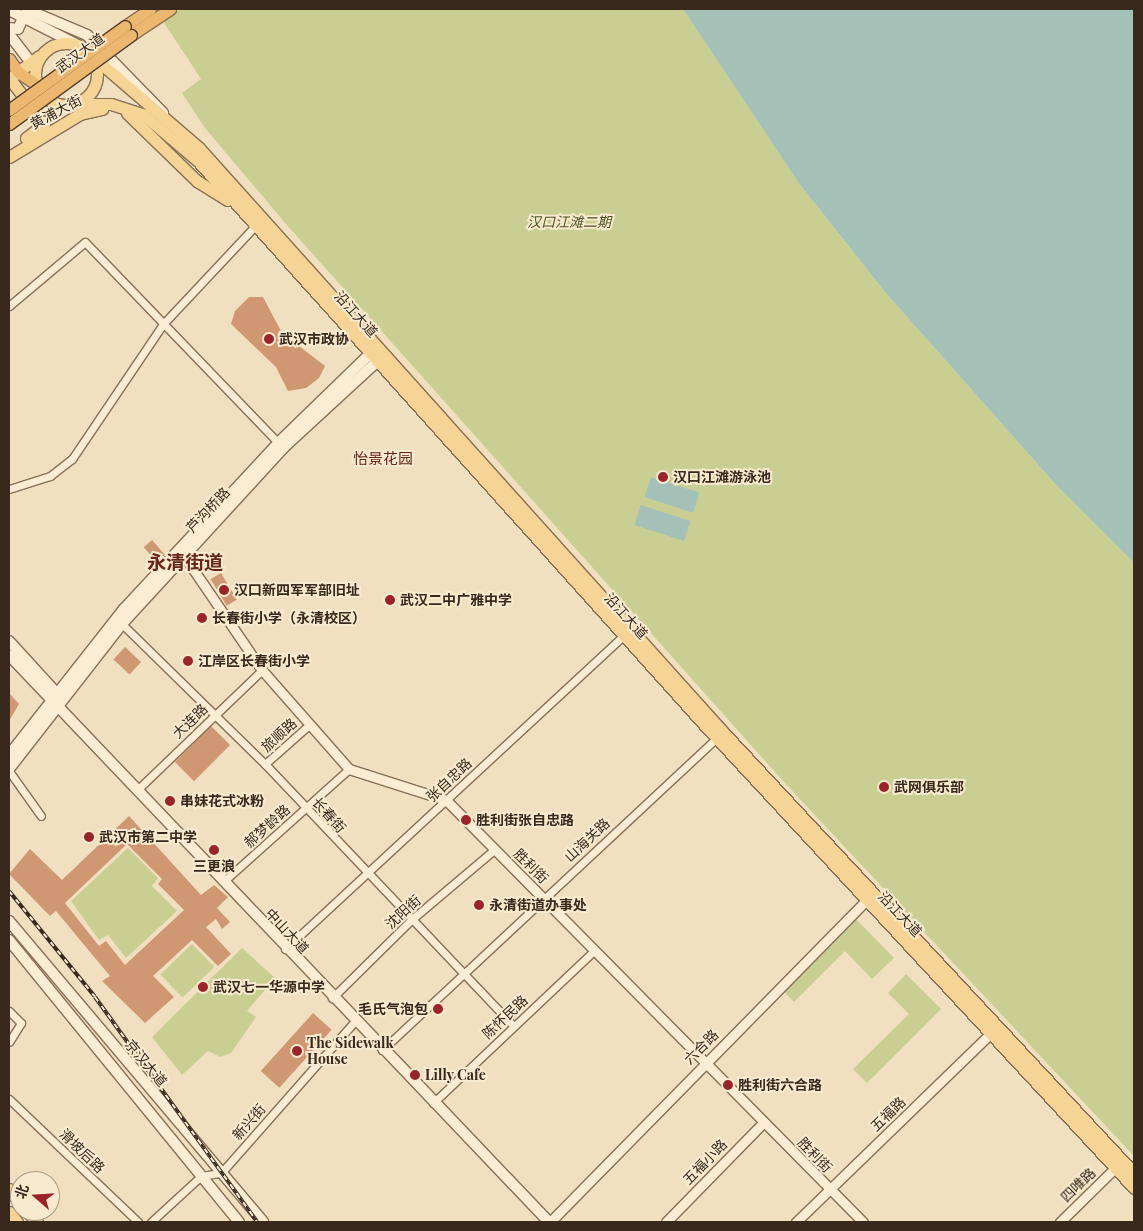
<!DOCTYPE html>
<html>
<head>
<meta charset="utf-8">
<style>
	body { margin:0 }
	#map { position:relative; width:1143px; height:1231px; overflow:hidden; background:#f0e0bf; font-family:"Playfair Display","Noto Sans SC",serif }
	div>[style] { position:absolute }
	.green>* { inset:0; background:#c9ce93; transform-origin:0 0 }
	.water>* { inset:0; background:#a3c1b7; transform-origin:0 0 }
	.building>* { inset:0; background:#d09773; transform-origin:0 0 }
	.roads { filter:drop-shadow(1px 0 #897057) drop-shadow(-1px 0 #897057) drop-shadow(0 1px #897057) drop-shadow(0 -1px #897057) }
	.minor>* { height:7px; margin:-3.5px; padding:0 3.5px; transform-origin:3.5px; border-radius:3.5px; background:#faedd3 }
	.tertiary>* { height:9px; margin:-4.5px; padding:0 4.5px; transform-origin:4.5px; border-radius:4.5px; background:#faedd3 }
	.secondary>* { height:10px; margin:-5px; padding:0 5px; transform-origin:5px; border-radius:5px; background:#faedd3 }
	.primary>* { height:11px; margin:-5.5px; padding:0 5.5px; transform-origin:5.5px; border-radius:5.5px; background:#f5d495 }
	.primary>.ring { margin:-5.5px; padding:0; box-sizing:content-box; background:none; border:11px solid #f5d495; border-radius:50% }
	.trunk>* { height:11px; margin:-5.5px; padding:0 5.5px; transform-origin:5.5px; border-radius:5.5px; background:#ecb870 }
	.rail>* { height:4px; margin-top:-2px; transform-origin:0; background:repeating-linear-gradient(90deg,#f7eacf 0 5.5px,#38291c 0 11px); box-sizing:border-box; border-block:1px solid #38291c }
	.bridges { filter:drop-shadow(1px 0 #563e2b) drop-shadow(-1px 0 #563e2b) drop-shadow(0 1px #563e2b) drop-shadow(0 -1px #563e2b) }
	.trunk-bridge>* { height:11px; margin:-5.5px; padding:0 5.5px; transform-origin:5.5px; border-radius:5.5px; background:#ecb870 }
	.dots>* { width:14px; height:14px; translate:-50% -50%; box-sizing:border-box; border:2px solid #f7eacf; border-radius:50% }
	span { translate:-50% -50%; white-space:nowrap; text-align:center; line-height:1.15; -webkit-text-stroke:4px #f7eacf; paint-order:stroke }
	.street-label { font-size:14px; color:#38291c }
	.park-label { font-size:14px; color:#4a5522; font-style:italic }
	.poi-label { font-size:14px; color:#38291c; font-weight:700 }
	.left { translate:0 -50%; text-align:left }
	.right { translate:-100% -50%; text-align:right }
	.neighbourhood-label { font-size:15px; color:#66271a }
	.district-label { font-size:19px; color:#66271a; font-weight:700 }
	.frame { position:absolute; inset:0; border:10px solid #38291c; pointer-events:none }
	.north { position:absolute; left:10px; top:1171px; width:50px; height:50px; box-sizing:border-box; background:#f7eacf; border:1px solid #ab9d87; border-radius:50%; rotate:289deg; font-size:14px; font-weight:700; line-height:20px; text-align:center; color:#38291c }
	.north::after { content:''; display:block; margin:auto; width:18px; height:22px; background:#9b2428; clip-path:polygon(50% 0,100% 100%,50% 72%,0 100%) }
</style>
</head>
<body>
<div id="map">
	<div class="green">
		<div style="clip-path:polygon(155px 9px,683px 9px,798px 182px,885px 292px,1057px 486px,1134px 563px,1134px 1156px,783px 781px,286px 224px,205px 128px,182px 93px,201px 79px)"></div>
		<div style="clip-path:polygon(128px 848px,158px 878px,152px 886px,177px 911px,126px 958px,108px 935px,99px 940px,71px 901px)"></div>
		<div style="clip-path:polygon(854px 917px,894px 958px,872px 979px,845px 951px,794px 1002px,782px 990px)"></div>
		<div style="left:192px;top:944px;width:32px;height:44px;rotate:46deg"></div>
		<div style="clip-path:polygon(242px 948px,275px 978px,247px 1011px,256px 1017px,231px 1053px,220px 1057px,208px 1051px,182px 1075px,152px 1037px)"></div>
		<div style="clip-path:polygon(906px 974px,941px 1009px,867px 1083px,853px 1069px,909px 1014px,888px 993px)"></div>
	</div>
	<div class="water">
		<div style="clip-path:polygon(683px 9px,1134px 9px,1134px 563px,1057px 486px,885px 292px,798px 182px)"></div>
		<div style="left:651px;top:477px;width:51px;height:21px;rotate:18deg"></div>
		<div style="left:641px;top:505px;width:52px;height:21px;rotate:18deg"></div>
	</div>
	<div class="building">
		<div style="clip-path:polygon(249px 297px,263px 297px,282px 333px,325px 366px,319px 378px,306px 388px,288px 391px,276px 367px,231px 324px,235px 311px)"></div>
		<div style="left:152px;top:540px;width:20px;height:11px;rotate:49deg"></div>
		<div style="left:221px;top:573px;width:31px;height:12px;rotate:59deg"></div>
		<div style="left:125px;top:647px;width:22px;height:17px;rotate:43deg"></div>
		<div style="clip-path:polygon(9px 693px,19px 704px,9px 721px)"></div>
		<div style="left:211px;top:726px;width:27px;height:51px;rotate:45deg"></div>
		<div style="clip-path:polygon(evenodd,129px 816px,201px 895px,214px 885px,228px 897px,217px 908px,230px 922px,222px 929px,216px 919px,206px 927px,231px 954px,218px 966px,192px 940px,153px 976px,174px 997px,145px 1023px,102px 981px,110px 976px,56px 911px,50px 916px,9px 874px,30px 849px,62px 880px,129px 816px,127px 844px,162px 879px,158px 884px,184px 910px,125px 965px,106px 941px,99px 946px,65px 903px,127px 844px)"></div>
		<div style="left:313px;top:1013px;width:25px;height:78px;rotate:42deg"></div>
	</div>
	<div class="roads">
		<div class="minor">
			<div style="left:9px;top:306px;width:99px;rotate:-40.1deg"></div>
			<div style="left:85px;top:242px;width:283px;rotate:46.1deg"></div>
			<div style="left:9px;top:489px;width:43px;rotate:-17.6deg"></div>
			<div style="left:50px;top:476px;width:28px;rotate:-38deg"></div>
			<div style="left:72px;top:459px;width:163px;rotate:-56deg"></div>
			<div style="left:163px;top:324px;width:136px;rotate:-46.8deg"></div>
			<div style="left:122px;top:624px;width:200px;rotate:44.4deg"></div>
			<div style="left:265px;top:764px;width:361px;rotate:46.5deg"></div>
			<div style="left:265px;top:764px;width:59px;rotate:-41.6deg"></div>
			<div style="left:9px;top:771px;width:55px;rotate:54.6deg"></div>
			<div style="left:137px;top:790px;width:173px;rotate:-43.8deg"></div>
			<div style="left:223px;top:882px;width:169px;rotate:-41.9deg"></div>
			<div style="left:285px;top:949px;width:465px;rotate:-42.8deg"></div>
			<div style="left:332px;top:998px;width:111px;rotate:-44.6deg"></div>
			<div style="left:411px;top:920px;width:110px;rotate:-40.2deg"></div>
			<div style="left:9px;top:1011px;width:17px;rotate:45deg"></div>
			<div style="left:21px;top:1023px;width:22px;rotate:122deg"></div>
			<div style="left:382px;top:1050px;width:459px;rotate:-43deg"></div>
			<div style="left:9px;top:1099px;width:178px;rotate:43.6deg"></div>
			<div style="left:433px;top:1103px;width:223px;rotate:-43.4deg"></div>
			<div style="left:151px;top:1222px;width:68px;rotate:-42.6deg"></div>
			<div style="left:201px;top:1176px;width:20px;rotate:-9deg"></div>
			<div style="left:221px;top:1173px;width:203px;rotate:-48.6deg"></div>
		</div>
		<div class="tertiary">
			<div style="left:180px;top:550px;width:145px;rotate:55.7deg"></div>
			<div style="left:262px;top:670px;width:132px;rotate:48.7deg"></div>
			<div style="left:349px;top:769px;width:102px;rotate:17.7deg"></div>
			<div style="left:446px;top:800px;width:593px;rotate:45.34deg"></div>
			<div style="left:550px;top:1222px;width:457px;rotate:-45.5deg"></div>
			<div style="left:666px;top:1222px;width:140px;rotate:-45.6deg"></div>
			<div style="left:796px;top:1222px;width:277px;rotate:-44.1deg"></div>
			<div style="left:1060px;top:1222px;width:77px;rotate:-44.5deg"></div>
		</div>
		<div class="secondary">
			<div style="left:26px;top:9px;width:66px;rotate:23.1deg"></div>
			<div style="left:87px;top:35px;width:109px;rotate:45.7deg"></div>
			<div style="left:9px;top:10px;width:77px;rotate:26.9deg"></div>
			<div style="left:9px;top:28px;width:9px;rotate:6deg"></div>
			<div style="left:18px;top:29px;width:12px;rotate:-66deg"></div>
			<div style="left:9px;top:34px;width:43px;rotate:52.6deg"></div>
			<div style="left:9px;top:641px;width:74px;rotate:47.7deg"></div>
			<div style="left:9px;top:655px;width:783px;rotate:46.4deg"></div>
			<div style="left:9px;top:755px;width:186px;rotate:-51.8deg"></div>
			<div style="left:124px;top:609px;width:226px;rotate:-47.1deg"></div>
			<div style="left:278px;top:443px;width:136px;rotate:-44.1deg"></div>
			<div style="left:9px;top:769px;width:184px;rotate:-52.1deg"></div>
			<div style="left:122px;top:624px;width:239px;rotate:-47.5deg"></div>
			<div style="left:283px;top:448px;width:136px;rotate:-42.6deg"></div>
			<div style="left:9px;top:921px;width:394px;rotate:49.8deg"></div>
			<div style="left:9px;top:940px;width:364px;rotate:50.8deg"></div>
		</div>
		<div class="primary">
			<div class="ring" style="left:35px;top:43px;width:51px;height:51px"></div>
			<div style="left:91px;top:55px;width:143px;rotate:40.7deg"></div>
			<div style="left:199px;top:148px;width:785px;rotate:48.1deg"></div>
			<div style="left:723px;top:732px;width:603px;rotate:47.02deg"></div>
			<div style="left:10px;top:78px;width:36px;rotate:-37deg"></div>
			<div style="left:10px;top:79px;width:56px;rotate:52.9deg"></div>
			<div style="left:44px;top:124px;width:23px;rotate:142deg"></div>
			<div style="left:76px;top:104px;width:35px"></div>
			<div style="left:111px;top:104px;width:35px;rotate:18deg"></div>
			<div style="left:144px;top:115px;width:71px;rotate:40.4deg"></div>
			<div style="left:198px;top:161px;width:753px;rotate:48.07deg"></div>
			<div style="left:701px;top:721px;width:637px;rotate:47.16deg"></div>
			<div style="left:127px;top:113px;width:98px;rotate:44.2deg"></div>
			<div style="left:197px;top:181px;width:36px;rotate:32deg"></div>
			<div style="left:9px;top:157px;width:83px;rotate:-31.2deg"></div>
			<div style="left:80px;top:114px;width:23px;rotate:-13deg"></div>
			<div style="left:9px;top:1189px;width:18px;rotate:52deg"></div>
			<div style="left:27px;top:1211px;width:15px;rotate:48deg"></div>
			<div style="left:9px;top:1212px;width:13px;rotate:51deg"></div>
		</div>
		<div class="trunk">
			<div style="left:125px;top:26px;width:30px;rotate:-34deg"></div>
			<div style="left:131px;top:35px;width:47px;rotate:-33.7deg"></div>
			<div style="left:9px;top:59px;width:16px;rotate:55deg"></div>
			<div style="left:18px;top:72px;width:22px;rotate:34deg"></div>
		</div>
	</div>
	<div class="rail">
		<div style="left:9px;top:891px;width:136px;rotate:50.9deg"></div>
		<div style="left:95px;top:997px;width:277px;rotate:54.2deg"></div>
	</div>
	<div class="bridges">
		<div class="trunk-bridge">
			<div style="left:9px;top:110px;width:143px;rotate:-35.9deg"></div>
			<div style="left:9px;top:124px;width:151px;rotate:-36.1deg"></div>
		</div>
	</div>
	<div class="dots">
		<div style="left:269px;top:339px;background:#9b2428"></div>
		<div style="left:663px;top:477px;background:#9b2428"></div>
		<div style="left:224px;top:590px;background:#9b2428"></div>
		<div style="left:390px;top:600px;background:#9b2428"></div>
		<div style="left:202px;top:618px;background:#9b2428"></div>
		<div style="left:188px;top:661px;background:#9b2428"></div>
		<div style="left:884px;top:787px;background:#9b2428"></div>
		<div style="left:170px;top:801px;background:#9b2428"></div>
		<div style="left:466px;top:820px;background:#9b2428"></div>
		<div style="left:89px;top:837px;background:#9b2428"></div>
		<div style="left:214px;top:850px;background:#9b2428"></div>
		<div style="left:479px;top:905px;background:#9b2428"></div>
		<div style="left:203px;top:987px;background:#9b2428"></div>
		<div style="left:438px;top:1009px;background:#9b2428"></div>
		<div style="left:297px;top:1051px;background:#9b2428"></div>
		<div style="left:415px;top:1075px;background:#9b2428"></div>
		<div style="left:728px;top:1085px;background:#9b2428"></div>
	</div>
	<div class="street-label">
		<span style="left:80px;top:53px;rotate:-36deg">武汉大道</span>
		<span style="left:56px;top:112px;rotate:-28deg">黄浦大街</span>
		<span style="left:356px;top:314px;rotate:48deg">沿江大道</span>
		<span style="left:208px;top:510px;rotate:-47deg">芦沟桥路</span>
		<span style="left:626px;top:616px;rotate:48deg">沿江大道</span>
		<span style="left:190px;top:721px;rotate:-44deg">大连路</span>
		<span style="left:279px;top:735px;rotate:-42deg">旅顺路</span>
		<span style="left:449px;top:780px;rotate:-43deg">张自忠路</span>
		<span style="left:329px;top:815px;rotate:48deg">长春街</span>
		<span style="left:267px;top:826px;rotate:-42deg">郝梦龄路</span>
		<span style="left:587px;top:840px;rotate:-43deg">山海关路</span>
		<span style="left:531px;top:866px;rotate:45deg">胜利街</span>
		<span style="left:403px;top:912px;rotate:-42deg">沈阳街</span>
		<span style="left:900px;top:914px;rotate:47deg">沿江大道</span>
		<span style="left:287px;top:931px;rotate:47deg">中山大道</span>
		<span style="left:505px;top:1017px;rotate:-43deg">陈怀民路</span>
		<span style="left:701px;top:1047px;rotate:-45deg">六合路</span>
		<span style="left:146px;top:1063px;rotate:50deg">京汉大道</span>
		<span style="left:888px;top:1114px;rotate:-44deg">五福路</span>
		<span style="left:249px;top:1122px;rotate:-49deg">新兴街</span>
		<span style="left:82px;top:1151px;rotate:44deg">滑坡后路</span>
		<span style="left:815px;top:1155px;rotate:46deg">胜利街</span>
		<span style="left:705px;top:1162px;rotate:-46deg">五福小路</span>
		<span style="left:1078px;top:1185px;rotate:-44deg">四唯路</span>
	</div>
	<div class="park-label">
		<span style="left:569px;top:222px">汉口江滩二期</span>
	</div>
	<div class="poi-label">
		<span class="left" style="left:279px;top:339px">武汉市政协</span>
		<span class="left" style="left:673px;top:477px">汉口江滩游泳池</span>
		<span class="left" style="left:234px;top:590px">汉口新四军军部旧址</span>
		<span class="left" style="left:400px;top:600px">武汉二中广雅中学</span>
		<span class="left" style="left:212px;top:618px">长春街小学（永清校区）</span>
		<span class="left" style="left:198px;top:661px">江岸区长春街小学</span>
		<span class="left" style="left:894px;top:787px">武网俱乐部</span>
		<span class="left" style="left:180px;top:801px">串妹花式冰粉</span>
		<span class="left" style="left:476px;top:820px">胜利街张自忠路</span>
		<span class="left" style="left:99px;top:837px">武汉市第二中学</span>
		<span style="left:214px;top:866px">三更浪</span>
		<span class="left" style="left:489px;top:905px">永清街道办事处</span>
		<span class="left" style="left:213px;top:987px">武汉七一华源中学</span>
		<span class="right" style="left:428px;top:1009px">毛氏气泡包</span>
		<span class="left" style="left:307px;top:1051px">The Sidewalk<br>House</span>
		<span class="left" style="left:425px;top:1075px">Lilly Cafe</span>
		<span class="left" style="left:738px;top:1085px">胜利街六合路</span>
	</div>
	<div class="neighbourhood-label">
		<span style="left:383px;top:459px">怡景花园</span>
	</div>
	<div class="district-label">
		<span style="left:185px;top:562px">永清街道</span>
	</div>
	<div class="frame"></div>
	<div class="north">北</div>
</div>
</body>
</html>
